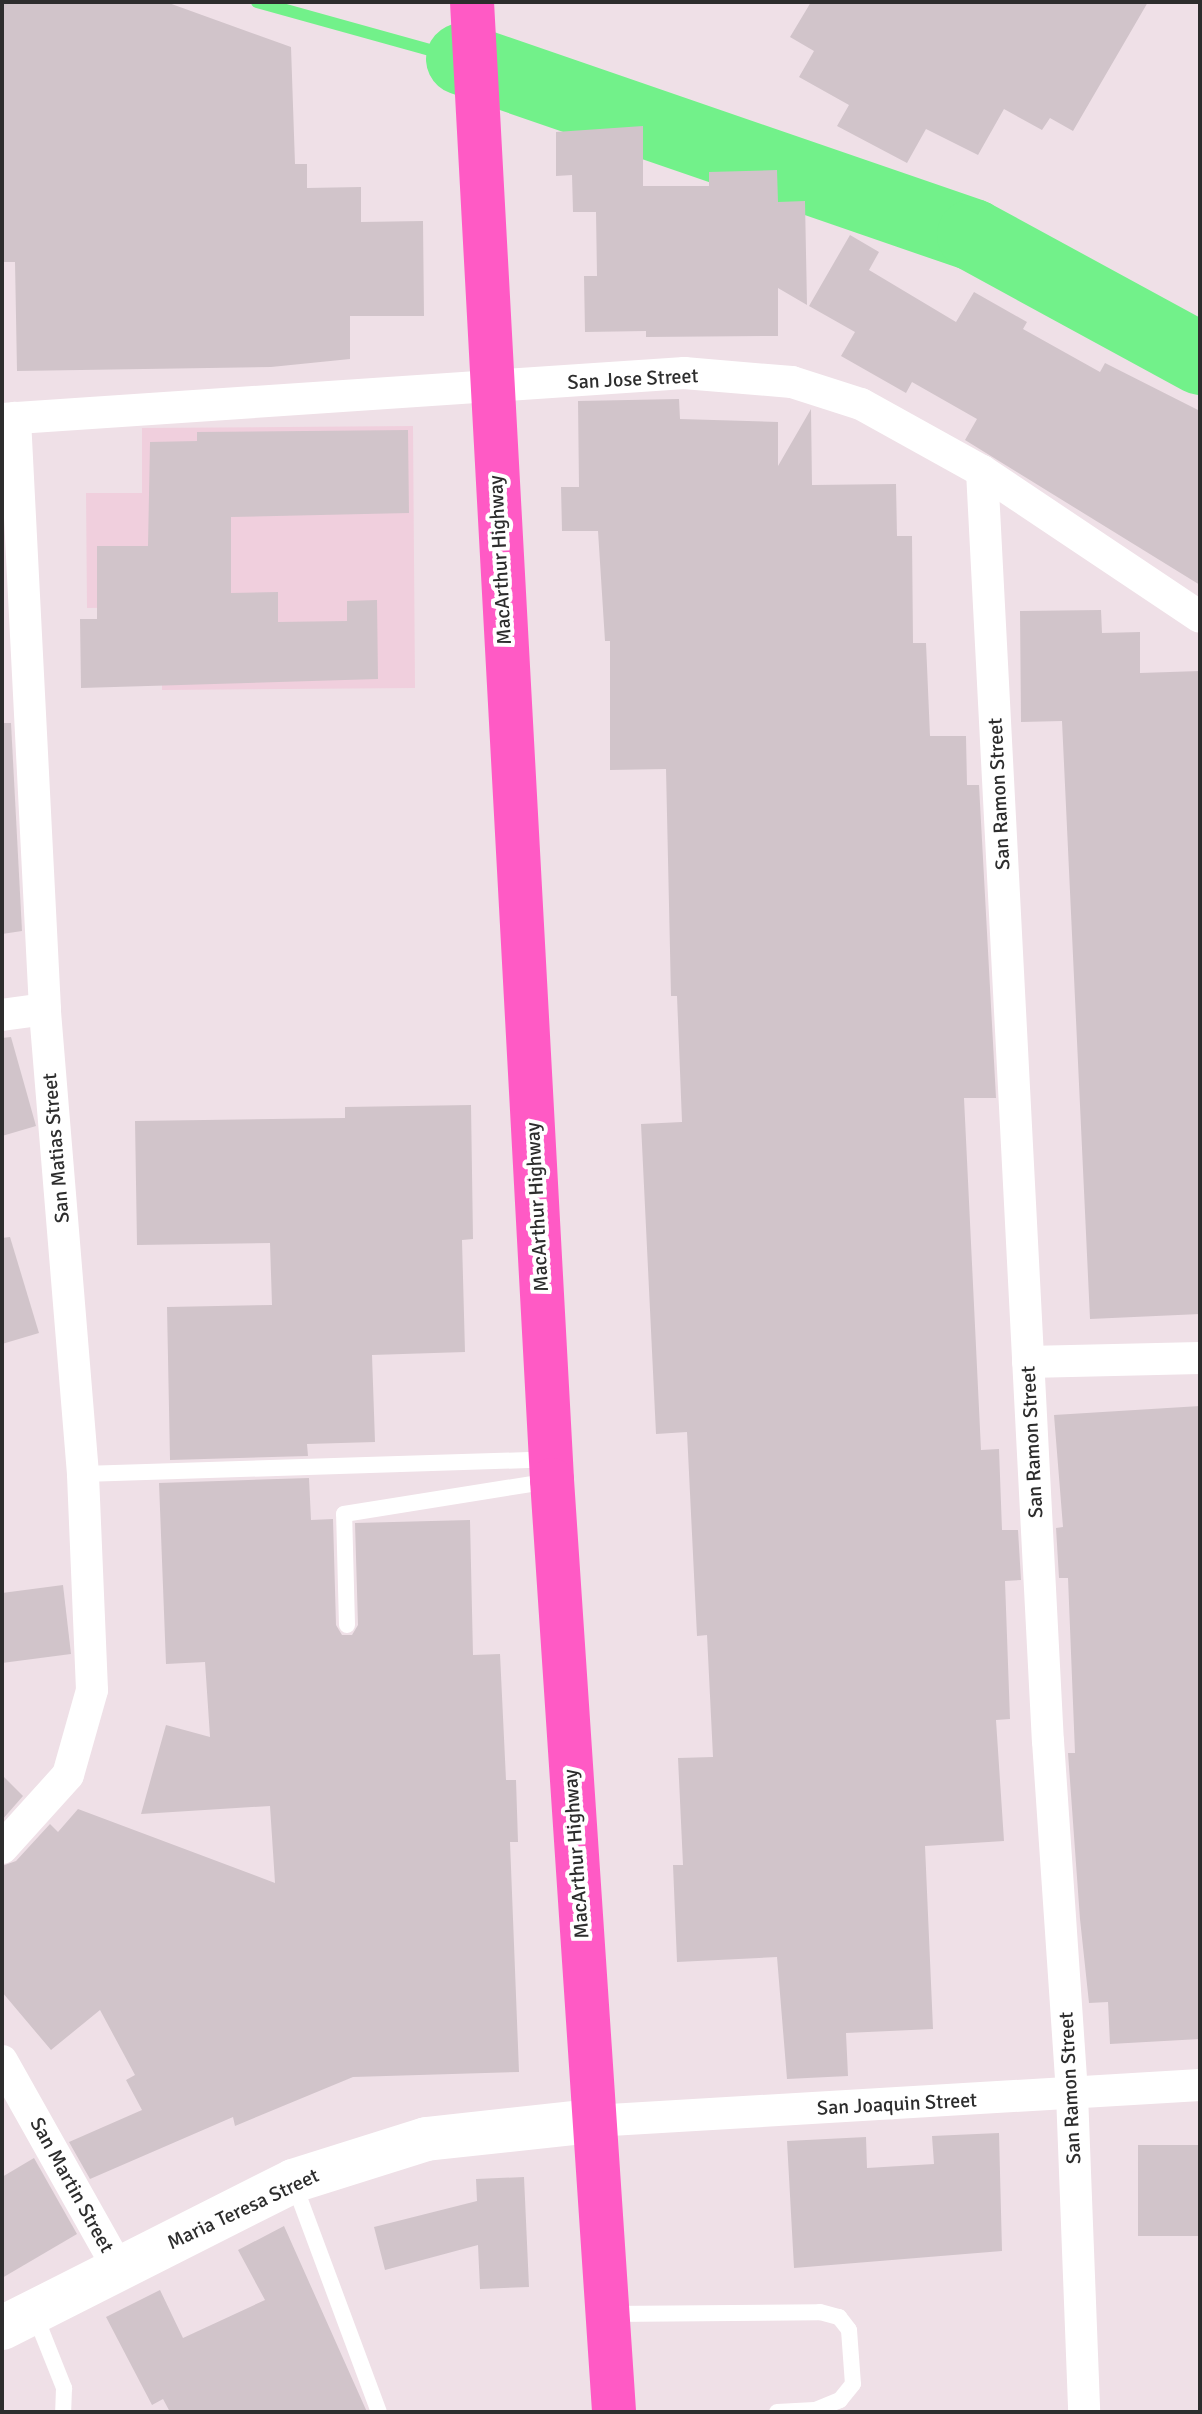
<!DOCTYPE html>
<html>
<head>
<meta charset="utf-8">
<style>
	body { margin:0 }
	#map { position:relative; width:1202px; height:2414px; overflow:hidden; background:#efe0e7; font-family:Signika,sans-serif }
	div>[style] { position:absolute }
	.education>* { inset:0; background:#f0cfdd }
	.stream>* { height:12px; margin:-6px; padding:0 6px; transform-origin:6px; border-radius:6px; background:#72f18a }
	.river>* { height:72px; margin:-36px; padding:0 36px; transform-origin:36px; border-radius:36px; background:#72f18a }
	.building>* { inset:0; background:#d1c4ca; transform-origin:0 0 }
	.lane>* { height:16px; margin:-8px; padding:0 8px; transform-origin:8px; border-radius:8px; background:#fff }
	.street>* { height:32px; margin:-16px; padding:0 16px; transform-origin:16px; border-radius:16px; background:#fff }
	.secondary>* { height:44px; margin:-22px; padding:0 22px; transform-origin:22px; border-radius:22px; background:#fff }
	.highway>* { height:44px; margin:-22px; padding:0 22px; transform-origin:22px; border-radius:22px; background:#ff5ac5 }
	span { translate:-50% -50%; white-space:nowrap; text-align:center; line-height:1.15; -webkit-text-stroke:8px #fff; paint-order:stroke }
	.street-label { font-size:20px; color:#2d2d2d }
	.frame { position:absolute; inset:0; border:4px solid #2d2d2d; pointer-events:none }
</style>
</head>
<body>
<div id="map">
	<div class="education">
		<div style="clip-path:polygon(413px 426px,415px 688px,162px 690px,162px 607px,87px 608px,86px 493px,142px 493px,142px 428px)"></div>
	</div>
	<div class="stream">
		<div style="left:257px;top:2px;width:213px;rotate:15.5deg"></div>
	</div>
	<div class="river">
		<div style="left:462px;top:59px;width:540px;rotate:19deg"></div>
		<div style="left:973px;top:235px;width:259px;rotate:28.6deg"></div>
	</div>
	<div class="building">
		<div style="clip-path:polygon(2px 2px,166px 2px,291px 47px,295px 164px,307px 164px,307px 188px,361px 187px,361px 222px,423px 221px,424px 316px,350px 316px,350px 359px,271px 367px,17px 371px,15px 262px,2px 262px)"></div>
		<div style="clip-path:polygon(811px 2px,1148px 2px,1073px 131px,1050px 118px,1042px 130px,1004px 109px,978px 155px,926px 129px,907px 163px,837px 126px,849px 105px,799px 77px,814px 51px,790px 37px)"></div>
		<div style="clip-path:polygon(643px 126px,643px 186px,709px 186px,709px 172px,777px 170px,778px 202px,805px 201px,807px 305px,778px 288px,778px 336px,646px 337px,646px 331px,585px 332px,584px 276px,597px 276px,596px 212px,573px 212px,572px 175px,556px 176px,556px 132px)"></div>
		<div style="clip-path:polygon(850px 235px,879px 252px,869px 270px,956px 322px,974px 292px,1027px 322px,1023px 329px,1100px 372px,1105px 363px,1200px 411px,1200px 585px,965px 440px,977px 419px,912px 382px,906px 393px,841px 356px,855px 332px,809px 306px)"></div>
		<div style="clip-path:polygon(679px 399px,680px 419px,778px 422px,778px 466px,811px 409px,812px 485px,896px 484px,897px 536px,912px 536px,913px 643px,926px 643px,930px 736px,966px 736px,967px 785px,979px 785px,996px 1098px,964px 1098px,981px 1450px,999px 1449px,1002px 1530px,1018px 1530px,1021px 1580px,1005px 1581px,1010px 1719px,996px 1720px,1004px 1841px,925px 1846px,933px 2029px,846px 2033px,848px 2076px,787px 2079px,777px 1957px,677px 1962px,673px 1865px,683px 1865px,678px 1758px,713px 1757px,707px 1635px,697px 1636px,687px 1432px,656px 1434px,641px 1124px,682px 1122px,677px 996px,671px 996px,666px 769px,610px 770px,610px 641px,605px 641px,598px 531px,562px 531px,561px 487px,579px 487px,578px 401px)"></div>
		<div style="clip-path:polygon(408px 430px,409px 513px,231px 517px,231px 593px,278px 592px,278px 622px,347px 621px,347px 601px,377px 600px,378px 679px,81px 688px,80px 619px,97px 619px,97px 546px,148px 546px,150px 442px,197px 441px,197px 432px)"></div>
		<div style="clip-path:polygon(1101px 610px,1102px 633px,1140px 632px,1140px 673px,1200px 671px,1200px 1314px,1090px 1319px,1062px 721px,1021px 722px,1020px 611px)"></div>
		<div style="clip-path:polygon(2px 723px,11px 723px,22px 931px,2px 934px)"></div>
		<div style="clip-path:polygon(11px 1037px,36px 1126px,2px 1136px,2px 1038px)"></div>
		<div style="clip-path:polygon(471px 1105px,473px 1239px,462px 1240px,465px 1352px,372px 1355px,375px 1442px,307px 1444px,308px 1456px,170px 1460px,167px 1307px,272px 1305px,270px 1243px,137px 1245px,135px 1121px,345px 1118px,345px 1107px)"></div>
		<div style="clip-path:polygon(10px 1237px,39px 1333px,2px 1344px,2px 1238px)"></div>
		<div style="clip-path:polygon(1200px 1406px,1200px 2039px,1110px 2044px,1108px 2002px,1089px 2003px,1080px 1919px,1068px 1753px,1075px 1753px,1068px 1578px,1059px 1578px,1056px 1528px,1063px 1527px,1054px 1415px)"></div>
		<div style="clip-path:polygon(309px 1478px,311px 1520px,333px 1519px,336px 1625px,342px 1635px,352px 1635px,358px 1625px,355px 1523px,470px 1520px,473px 1655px,500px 1654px,506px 1780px,516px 1780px,518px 1842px,510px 1842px,519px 2072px,353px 2077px,235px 2126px,233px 2117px,90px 2179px,69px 2142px,142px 2110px,126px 2080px,135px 2075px,100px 2010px,51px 2050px,2px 1992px,2px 1866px,16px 1861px,50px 1824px,58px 1832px,78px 1809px,275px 1883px,270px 1806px,141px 1814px,166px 1725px,210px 1737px,205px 1662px,166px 1664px,159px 1483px)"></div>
		<div style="clip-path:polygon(63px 1585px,71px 1654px,2px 1663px,2px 1593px)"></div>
		<div style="clip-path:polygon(2px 1775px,23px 1796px,2px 1820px)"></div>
		<div style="clip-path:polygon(999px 2133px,1002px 2251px,794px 2268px,787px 2141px,866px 2137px,867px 2168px,934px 2164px,932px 2136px)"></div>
		<div style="left:1200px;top:2145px;width:91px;height:62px;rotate:90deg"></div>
		<div style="clip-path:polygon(34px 2158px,77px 2234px,2px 2278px,2px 2177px)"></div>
		<div style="clip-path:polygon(524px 2177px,529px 2287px,480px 2289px,478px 2245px,385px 2270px,374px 2227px,477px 2201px,476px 2179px)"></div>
		<div style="clip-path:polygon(284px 2226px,367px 2412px,170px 2412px,163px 2399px,152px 2405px,106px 2317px,160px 2290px,183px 2338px,265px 2300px,238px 2250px)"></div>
	</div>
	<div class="lane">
		<div style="left:83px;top:1474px;width:466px;rotate:-1.8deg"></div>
		<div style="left:347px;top:1625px;width:111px;rotate:-91.5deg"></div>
		<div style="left:344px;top:1514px;width:210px;rotate:-9.1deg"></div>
		<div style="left:293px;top:2181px;width:246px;rotate:69.6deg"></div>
		<div style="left:609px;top:2314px;width:211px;rotate:-0.5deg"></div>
		<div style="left:820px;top:2312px;width:20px;rotate:15deg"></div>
		<div style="left:839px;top:2317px;width:16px;rotate:52deg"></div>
		<div style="left:849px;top:2330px;width:54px;rotate:85.8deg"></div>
		<div style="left:853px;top:2384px;width:21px;rotate:129deg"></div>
		<div style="left:840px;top:2400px;width:27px;rotate:158deg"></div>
		<div style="left:815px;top:2410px;width:38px;rotate:177deg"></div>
		<div style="left:35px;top:2315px;width:79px;rotate:68.3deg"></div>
		<div style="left:64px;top:2388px;width:24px;rotate:92deg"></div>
	</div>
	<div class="street">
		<div style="left:2px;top:419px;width:684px;rotate:-3.86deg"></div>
		<div style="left:684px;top:373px;width:108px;rotate:4.8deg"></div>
		<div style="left:792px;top:382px;width:72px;rotate:17.7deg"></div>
		<div style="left:861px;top:404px;width:138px;rotate:29deg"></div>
		<div style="left:982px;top:471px;width:262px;rotate:33.8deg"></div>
		<div style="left:982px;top:471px;width:1272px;rotate:87.03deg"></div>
		<div style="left:1048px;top:1741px;width:354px;rotate:86.1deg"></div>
		<div style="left:1072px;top:2094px;width:318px;rotate:87.8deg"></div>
		<div style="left:2px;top:1015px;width:43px;rotate:-7.9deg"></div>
		<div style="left:1028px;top:1362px;width:172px;rotate:-1.3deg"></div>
		<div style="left:2px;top:1848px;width:98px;rotate:-47.9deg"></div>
		<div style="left:68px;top:1775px;width:88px;rotate:-74.2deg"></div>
		<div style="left:92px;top:1690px;width:216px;rotate:-92.4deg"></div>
		<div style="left:83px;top:1474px;width:467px;rotate:-94.7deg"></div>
		<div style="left:45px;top:1009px;width:592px;rotate:-92.91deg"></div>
		<div style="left:2px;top:2061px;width:237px;rotate:60.7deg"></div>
		<div style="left:593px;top:2121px;width:608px;rotate:-3.39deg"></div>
	</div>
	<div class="secondary">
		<div style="left:2px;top:2328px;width:326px;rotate:-26.8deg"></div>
		<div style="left:293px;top:2181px;width:139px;rotate:-17.5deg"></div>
		<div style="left:426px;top:2139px;width:168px;rotate:-6.2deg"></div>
	</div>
	<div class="highway">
		<div style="left:472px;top:2px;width:1480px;rotate:86.9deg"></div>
		<div style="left:552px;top:1480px;width:934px;rotate:86.19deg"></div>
	</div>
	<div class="street-label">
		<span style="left:633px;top:379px;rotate:-3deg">San Jose Street</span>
		<span style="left:500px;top:560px;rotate:-93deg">MacArthur Highway</span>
		<span style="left:999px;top:794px;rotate:-93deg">San Ramon Street</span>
		<span style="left:56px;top:1148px;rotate:-95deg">San Matias Street</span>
		<span style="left:537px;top:1207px;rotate:-93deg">MacArthur Highway</span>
		<span style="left:1032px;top:1442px;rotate:-93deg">San Ramon Street</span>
		<span style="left:576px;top:1854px;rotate:-94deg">MacArthur Highway</span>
		<span style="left:1070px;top:2088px;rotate:-93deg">San Ramon Street</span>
		<span style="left:897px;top:2104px;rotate:-3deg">San Joaquin Street</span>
		<span style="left:72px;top:2185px;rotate:61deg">San Martin Street</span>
		<span style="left:243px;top:2209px;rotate:-25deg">Maria Teresa Street</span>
	</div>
	<div class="frame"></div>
</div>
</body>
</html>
